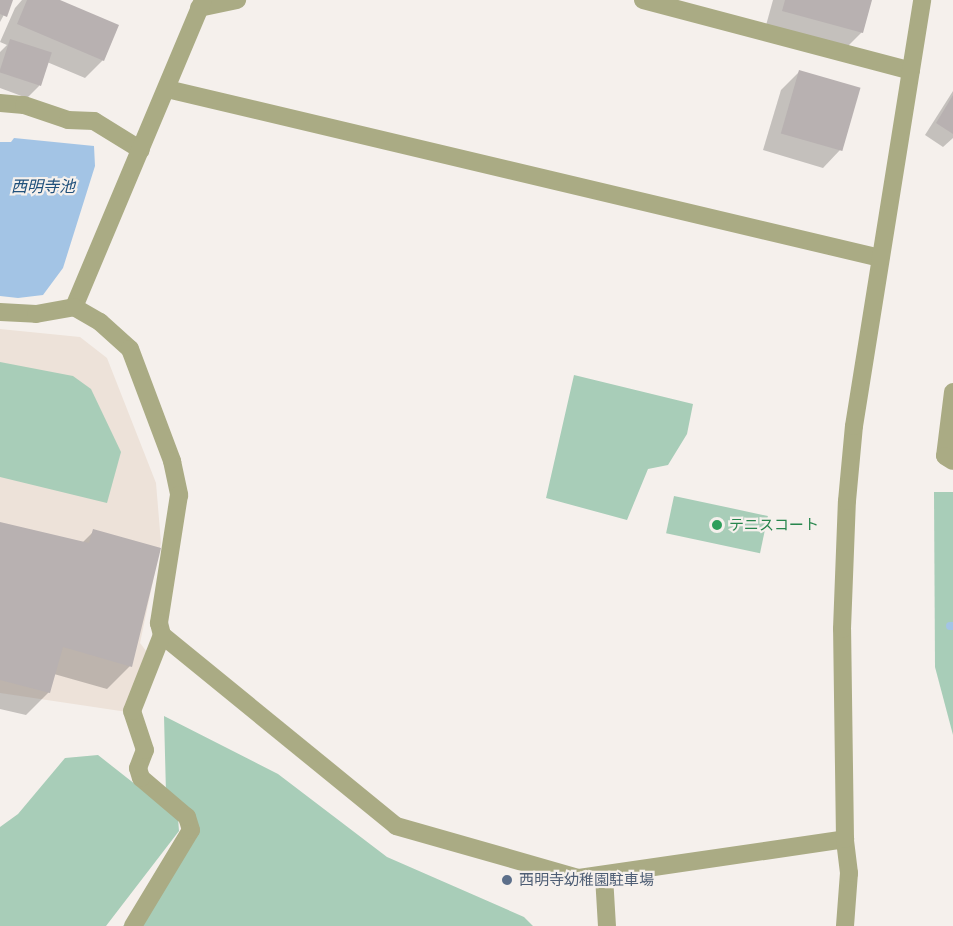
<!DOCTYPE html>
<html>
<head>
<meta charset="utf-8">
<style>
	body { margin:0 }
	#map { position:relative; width:953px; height:926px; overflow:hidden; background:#f5f0ec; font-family:"Noto Serif","Noto Sans JP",serif }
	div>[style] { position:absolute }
	.built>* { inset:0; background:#ede2d9 }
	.green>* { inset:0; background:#a8cdb8; transform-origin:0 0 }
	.water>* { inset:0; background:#a3c4e5 }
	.shadow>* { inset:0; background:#0003 }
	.stream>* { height:8px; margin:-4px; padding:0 4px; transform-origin:4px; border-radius:4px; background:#a3c4e5 }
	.building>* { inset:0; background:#b8b1b1; transform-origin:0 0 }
	.minor>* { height:18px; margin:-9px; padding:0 9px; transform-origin:9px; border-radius:9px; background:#aaab84 }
	.dots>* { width:16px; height:16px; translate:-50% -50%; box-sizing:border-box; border:3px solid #f5f0ec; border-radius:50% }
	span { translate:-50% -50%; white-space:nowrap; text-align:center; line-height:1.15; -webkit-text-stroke:4.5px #f5f0ec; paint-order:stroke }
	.leisure-label { font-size:15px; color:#27864d }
	.left { translate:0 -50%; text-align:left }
	.service-label { font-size:15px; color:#4e5e75 }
	.water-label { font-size:16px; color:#20507b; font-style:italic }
</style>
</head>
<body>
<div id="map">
	<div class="built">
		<div style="clip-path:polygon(0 329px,80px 337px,107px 358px,156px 483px,161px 543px,140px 643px,150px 656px,134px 713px,0 693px)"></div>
	</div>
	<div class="green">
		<div style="clip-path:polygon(0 362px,73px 376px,91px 389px,121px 452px,107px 503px,0 477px)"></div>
		<div style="clip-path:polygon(574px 375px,693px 404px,687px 434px,668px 465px,648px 469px,627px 520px,546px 498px)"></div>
		<div style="clip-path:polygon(934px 492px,953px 492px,953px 735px,935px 667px)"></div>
		<div style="left:674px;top:496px;width:96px;height:38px;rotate:12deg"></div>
		<div style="clip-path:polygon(164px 716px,278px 774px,387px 857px,524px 917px,533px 926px,123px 926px,192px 841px,166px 793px)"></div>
		<div style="clip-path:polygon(98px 755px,178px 818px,179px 831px,106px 926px,0 926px,0 827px,18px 814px,65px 758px)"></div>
	</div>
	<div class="water">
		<div style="clip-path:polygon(14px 138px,94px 146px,95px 166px,63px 268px,43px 295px,18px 298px,0 296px,0 142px,11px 142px)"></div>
	</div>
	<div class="shadow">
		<div style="clip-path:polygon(0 0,12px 0,0 22px)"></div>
		<div style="clip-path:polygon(22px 0,57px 0,103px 60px,85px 78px,47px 62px,39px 86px,27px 98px,0 88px,0 52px,7px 45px,0 42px,15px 8px)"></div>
		<div style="clip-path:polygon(773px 0,870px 0,862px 32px,844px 50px,765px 29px)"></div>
		<div style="clip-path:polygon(799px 72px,840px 150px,823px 168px,763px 150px,781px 90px)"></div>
		<div style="clip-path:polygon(953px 91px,953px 138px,943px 147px,925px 135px)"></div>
		<div style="clip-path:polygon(0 523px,82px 543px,94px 531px,130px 666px,107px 689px,54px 674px,49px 692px,26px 715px,0 709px)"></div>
	</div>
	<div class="stream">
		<div style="left:950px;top:626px;width:3px"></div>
	</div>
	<div class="building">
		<div style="clip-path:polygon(0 0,13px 0,7px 17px,0 14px)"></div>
		<div style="clip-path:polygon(27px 0,60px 0,119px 25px,104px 61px,17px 24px)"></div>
		<div style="clip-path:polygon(785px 0,872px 0,863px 33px,782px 11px)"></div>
		<div style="left:10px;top:39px;width:44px;height:35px;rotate:18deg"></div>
		<div style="left:799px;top:70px;width:64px;height:66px;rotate:16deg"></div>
		<div style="clip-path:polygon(953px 95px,953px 134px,936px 123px)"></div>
		<div style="clip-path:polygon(0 522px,89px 543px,93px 529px,161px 548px,132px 667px,63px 647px,50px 693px,0 680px)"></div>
	</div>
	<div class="minor">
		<div style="left:643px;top:0;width:277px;rotate:14.8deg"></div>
		<div style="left:199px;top:8px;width:39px;rotate:-12deg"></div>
		<div style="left:167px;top:89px;width:733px;rotate:13.33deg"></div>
		<div style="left:0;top:103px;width:24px;rotate:5deg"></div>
		<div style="left:24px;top:105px;width:46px;rotate:18.8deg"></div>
		<div style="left:68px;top:120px;width:26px;rotate:2deg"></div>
		<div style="left:94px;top:121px;width:55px;rotate:31.7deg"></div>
		<div style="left:74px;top:307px;width:333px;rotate:-67.2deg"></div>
		<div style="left:0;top:312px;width:36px;rotate:3deg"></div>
		<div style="left:36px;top:314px;width:39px;rotate:-10deg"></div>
		<div style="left:74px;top:307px;width:30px;rotate:30deg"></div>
		<div style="left:100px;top:322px;width:40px;rotate:42deg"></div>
		<div style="left:130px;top:349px;width:120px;rotate:69.4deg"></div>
		<div style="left:172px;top:461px;width:35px;rotate:78deg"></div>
		<div style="left:179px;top:495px;width:130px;rotate:98.9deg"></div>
		<div style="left:159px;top:623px;width:12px;rotate:76deg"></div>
		<div style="left:162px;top:635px;width:302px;rotate:39.2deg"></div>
		<div style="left:396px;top:826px;width:190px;rotate:15.9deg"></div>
		<div style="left:579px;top:878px;width:269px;rotate:-8.3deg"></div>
		<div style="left:953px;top:392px;width:64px;rotate:97.1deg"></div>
		<div style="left:945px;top:456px;width:9px;rotate:32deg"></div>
		<div style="left:604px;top:876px;width:50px;rotate:86.6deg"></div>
		<div style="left:133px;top:926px;width:112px;rotate:-58.9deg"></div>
		<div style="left:191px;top:830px;width:14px;rotate:-107deg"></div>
		<div style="left:187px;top:817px;width:60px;rotate:-139.7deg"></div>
		<div style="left:141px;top:778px;width:10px;rotate:-107deg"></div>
		<div style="left:138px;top:768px;width:19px;rotate:-69deg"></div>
		<div style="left:145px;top:750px;width:41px;rotate:-108.4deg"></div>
		<div style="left:132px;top:711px;width:82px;rotate:-68.5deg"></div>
		<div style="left:845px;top:926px;width:53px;rotate:-85.7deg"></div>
		<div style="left:849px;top:873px;width:34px;rotate:-97deg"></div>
		<div style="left:845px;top:839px;width:210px;rotate:-90.8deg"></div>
		<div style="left:842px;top:629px;width:128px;rotate:-87.8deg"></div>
		<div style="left:847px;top:501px;width:75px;rotate:-84.7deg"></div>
		<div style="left:854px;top:426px;width:431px;rotate:-80.9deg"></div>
	</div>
	<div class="dots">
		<div style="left:717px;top:525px;background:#2e9e5b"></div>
		<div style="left:507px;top:880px;background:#5c6f8a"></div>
	</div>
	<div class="leisure-label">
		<span class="left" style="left:729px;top:525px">テニスコート</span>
	</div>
	<div class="service-label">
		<span class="left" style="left:519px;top:880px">西明寺幼稚園駐車場</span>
	</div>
	<div class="water-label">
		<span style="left:43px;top:186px">西明寺池</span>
	</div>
</div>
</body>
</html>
